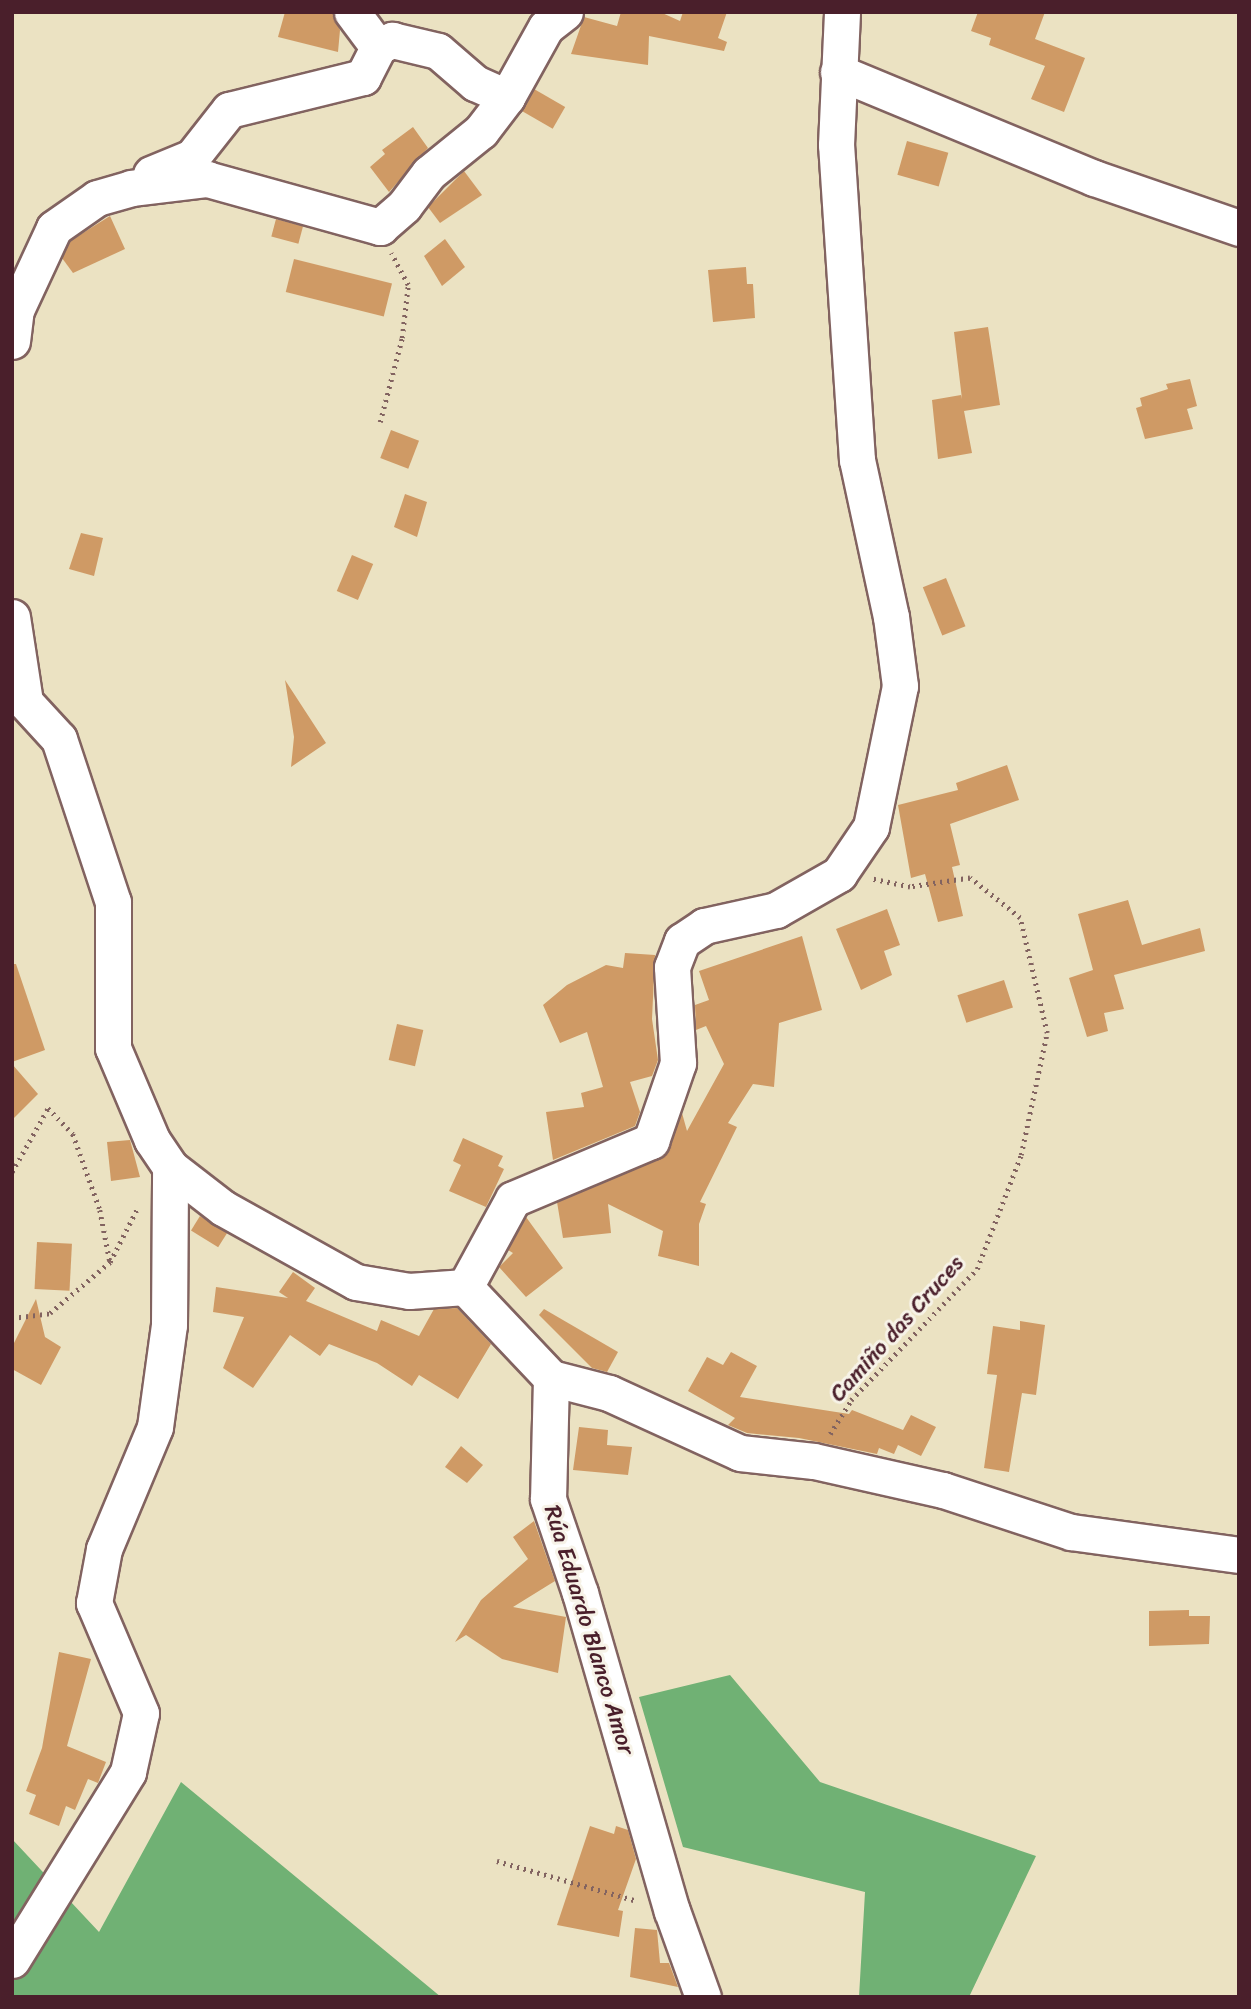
<!DOCTYPE html>
<html>
<head>
<meta charset="utf-8">
<style>
	body { margin:0 }
	#map { position:relative; width:1251px; height:2009px; overflow:hidden; background:#ebe2c2; font-family:Sriracha,sans-serif }
	div>[style] { position:absolute }
	.forest>* { inset:0; background:#70b174 }
	.building>* { inset:0; background:#cf9a65; transform-origin:0 0 }
	.path>* { height:4.5px; margin-top:-2.25px; transform-origin:0; background:repeating-linear-gradient(90deg,#826360 0 2px,transparent 0 7px) }
	.roads { filter:drop-shadow(2px 0 #826360) drop-shadow(-2px 0 #826360) drop-shadow(0 2px #826360) drop-shadow(0 -2px #826360) }
	.minor>* { height:35px; margin:-17.5px; padding:0 17.5px; transform-origin:17.5px; border-radius:17.5px; background:#fff }
	span { translate:-50% -50%; white-space:nowrap; text-align:center; line-height:1.15; -webkit-text-stroke:6px #f7f3e8; paint-order:stroke }
	.street-label { font-size:23px; color:#4a1f2b }
	.frame { position:absolute; inset:0; border:14px solid #4a1f2b; pointer-events:none }
</style>
</head>
<body>
<div id="map">
	<div class="forest">
		<div style="clip-path:polygon(730px 1675px,820px 1782px,1036px 1856px,969px 1997px,859px 1997px,865px 1892px,683px 1847px,639px 1697px)"></div>
		<div style="clip-path:polygon(181px 1782px,441px 1997px,12px 1997px,12px 1839px,99px 1932px)"></div>
	</div>
	<div class="building">
		<div style="clip-path:polygon(285px 12px,332px 12px,340px 30px,338px 52px,278px 37px)"></div>
		<div style="clip-path:polygon(621px 12px,660px 12px,680px 21px,683px 12px,727px 12px,718px 38px,727px 42px,724px 51px,649px 36px,648px 65px,571px 54px,584px 17px,617px 26px)"></div>
		<div style="clip-path:polygon(978px 12px,1045px 12px,1035px 39px,1085px 58px,1064px 112px,1031px 99px,1045px 66px,989px 45px,991px 38px,971px 31px)"></div>
		<div style="left:534px;top:89px;width:36px;height:25px;rotate:30deg"></div>
		<div style="clip-path:polygon(413px 127px,428px 148px,389px 192px,370px 167px,385px 154px,382px 150px)"></div>
		<div style="left:907px;top:141px;width:43px;height:35px;rotate:16deg"></div>
		<div style="clip-path:polygon(464px 171px,482px 195px,440px 223px,428px 207px)"></div>
		<div style="clip-path:polygon(110px 216px,125px 249px,73px 273px,62px 258px,70px 241px)"></div>
		<div style="left:276px;top:219px;width:28px;height:18px;rotate:15deg"></div>
		<div style="clip-path:polygon(445px 239px,465px 267px,442px 286px,424px 256px)"></div>
		<div style="left:294px;top:259px;width:101px;height:34px;rotate:14deg"></div>
		<div style="clip-path:polygon(746px 267px,747px 284px,753px 284px,755px 318px,713px 322px,708px 270px)"></div>
		<div style="clip-path:polygon(988px 327px,1000px 405px,964px 411px,972px 453px,938px 459px,932px 400px,961px 395px,962px 399px,954px 332px)"></div>
		<div style="clip-path:polygon(1190px 379px,1197px 406px,1187px 409px,1193px 429px,1145px 439px,1136px 408px,1142px 406px,1140px 398px,1168px 389px,1166px 384px)"></div>
		<div style="left:391px;top:430px;width:30px;height:30px;rotate:21deg"></div>
		<div style="clip-path:polygon(405px 494px,427px 502px,417px 537px,394px 527px)"></div>
		<div style="clip-path:polygon(81px 533px,103px 538px,94px 576px,69px 569px)"></div>
		<div style="left:352px;top:555px;width:23px;height:39px;rotate:23deg"></div>
		<div style="left:946px;top:578px;width:52px;height:25px;rotate:68deg"></div>
		<div style="clip-path:polygon(285px 680px,326px 743px,291px 767px,294px 737px)"></div>
		<div style="clip-path:polygon(1007px 765px,1019px 800px,950px 824px,960px 865px,952px 867px,963px 916px,938px 922px,925px 874px,911px 878px,898px 805px,958px 790px,956px 783px)"></div>
		<div style="clip-path:polygon(1128px 900px,1142px 945px,1200px 928px,1205px 951px,1114px 975px,1124px 1009px,1104px 1013px,1108px 1031px,1087px 1037px,1069px 978px,1093px 970px,1078px 914px)"></div>
		<div style="clip-path:polygon(887px 909px,900px 945px,884px 951px,892px 975px,861px 990px,836px 929px)"></div>
		<div style="clip-path:polygon(802px 936px,822px 1010px,779px 1023px,774px 1087px,753px 1084px,728px 1123px,737px 1127px,700px 1202px,706px 1204px,699px 1224px,699px 1266px,658px 1256px,663px 1231px,608px 1204px,611px 1233px,563px 1238px,557px 1202px,665px 1155px,682px 1113px,687px 1131px,724px 1064px,706px 1026px,696px 1030px,695px 1005px,709px 1000px,699px 971px)"></div>
		<div style="clip-path:polygon(625px 953px,655px 955px,652px 1019px,658px 1060px,652px 1076px,630px 1082px,640px 1112px,635px 1126px,553px 1160px,546px 1112px,584px 1107px,581px 1093px,603px 1087px,587px 1032px,560px 1043px,543px 1005px,567px 985px,606px 965px,623px 968px)"></div>
		<div style="clip-path:polygon(12px 964px,16px 964px,45px 1050px,12px 1062px)"></div>
		<div style="left:1004px;top:980px;width:29px;height:49px;rotate:72deg"></div>
		<div style="left:397px;top:1024px;width:27px;height:37px;rotate:13deg"></div>
		<div style="clip-path:polygon(12px 1064px,38px 1094px,12px 1120px)"></div>
		<div style="clip-path:polygon(463px 1138px,503px 1156px,498px 1166px,504px 1169px,486px 1207px,449px 1191px,461px 1165px,453px 1161px)"></div>
		<div style="clip-path:polygon(130px 1140px,140px 1177px,111px 1181px,107px 1142px)"></div>
		<div style="left:200px;top:1216px;width:32px;height:17px;rotate:32deg"></div>
		<div style="clip-path:polygon(526px 1217px,563px 1268px,526px 1297px,499px 1267px,513px 1253px,508px 1250px)"></div>
		<div style="left:37px;top:1242px;width:35px;height:47px;rotate:3deg"></div>
		<div style="clip-path:polygon(293px 1272px,315px 1288px,306px 1301px,377px 1331px,381px 1320px,419px 1336px,434px 1309px,457px 1308px,491px 1344px,458px 1399px,419px 1375px,412px 1386px,377px 1363px,329px 1344px,320px 1356px,290px 1335px,253px 1388px,223px 1368px,244px 1317px,213px 1312px,216px 1287px,288px 1298px,279px 1292px)"></div>
		<div style="clip-path:polygon(36px 1299px,45px 1337px,61px 1347px,41px 1385px,12px 1369px,12px 1347px)"></div>
		<div style="clip-path:polygon(544px 1309px,618px 1352px,607px 1372px,592px 1368px,539px 1315px)"></div>
		<div style="clip-path:polygon(1020px 1321px,1045px 1325px,1036px 1395px,1022px 1393px,1009px 1472px,984px 1468px,997px 1375px,987px 1374px,993px 1326px,1020px 1330px)"></div>
		<div style="clip-path:polygon(731px 1352px,757px 1366px,740px 1397px,849px 1414px,852px 1410px,903px 1430px,911px 1415px,936px 1427px,921px 1456px,898px 1445px,894px 1454px,879px 1448px,877px 1454px,799px 1438px,747px 1433px,728px 1425px,735px 1418px,688px 1391px,707px 1357px,723px 1365px)"></div>
		<div style="clip-path:polygon(579px 1427px,608px 1430px,607px 1445px,632px 1447px,628px 1475px,573px 1470px)"></div>
		<div style="clip-path:polygon(461px 1446px,483px 1465px,467px 1483px,445px 1467px)"></div>
		<div style="clip-path:polygon(534px 1521px,555px 1581px,513px 1607px,566px 1617px,558px 1673px,502px 1659px,466px 1635px,455px 1642px,481px 1600px,528px 1559px,513px 1537px)"></div>
		<div style="clip-path:polygon(1189px 1610px,1189px 1616px,1210px 1616px,1209px 1644px,1149px 1646px,1149px 1611px)"></div>
		<div style="clip-path:polygon(59px 1652px,91px 1659px,67px 1746px,106px 1762px,98px 1783px,88px 1779px,75px 1810px,66px 1806px,59px 1826px,29px 1814px,36px 1795px,26px 1791px,42px 1748px)"></div>
		<div style="clip-path:polygon(590px 1826px,614px 1834px,616px 1826px,628px 1830px,636px 1859px,618px 1910px,623px 1911px,619px 1937px,557px 1925px)"></div>
		<div style="clip-path:polygon(635px 1928px,657px 1930px,660px 1963px,669px 1963px,678px 1987px,630px 1977px)"></div>
	</div>
	<div class="path">
		<div style="left:380px;top:422px;width:87px;rotate:-75.3deg"></div>
		<div style="left:402px;top:338px;width:53px;rotate:-83.5deg"></div>
		<div style="left:408px;top:285px;width:36px;rotate:-118deg"></div>
		<div style="left:12px;top:1172px;width:73px;rotate:-60.6deg"></div>
		<div style="left:48px;top:1108px;width:36px;rotate:46deg"></div>
		<div style="left:73px;top:1134px;width:81px;rotate:70.4deg"></div>
		<div style="left:100px;top:1210px;width:53px;rotate:79.1deg"></div>
		<div style="left:12px;top:1318px;width:38px;rotate:-7deg"></div>
		<div style="left:50px;top:1313px;width:79px;rotate:-40.4deg"></div>
		<div style="left:110px;top:1262px;width:59px;rotate:-63deg"></div>
		<div style="left:830px;top:1434px;width:40px;rotate:-58deg"></div>
		<div style="left:851px;top:1400px;width:182px;rotate:-46.1deg"></div>
		<div style="left:977px;top:1269px;width:122px;rotate:-68.9deg"></div>
		<div style="left:1021px;top:1155px;width:125px;rotate:-78deg"></div>
		<div style="left:1047px;top:1033px;width:118px;rotate:-103.2deg"></div>
		<div style="left:1020px;top:918px;width:64px;rotate:-141.3deg"></div>
		<div style="left:970px;top:878px;width:61px;rotate:171.5deg"></div>
		<div style="left:910px;top:887px;width:40px;rotate:-168deg"></div>
		<div style="left:497px;top:1861px;width:146px;rotate:15.9deg"></div>
	</div>
	<div class="roads">
		<div class="minor">
			<div style="left:352px;top:12px;width:44px;rotate:53.4deg"></div>
			<div style="left:838px;top:72px;width:277px;rotate:22.5deg"></div>
			<div style="left:1094px;top:178px;width:153px;rotate:19deg"></div>
			<div style="left:151px;top:174px;width:44px;rotate:-22.5deg"></div>
			<div style="left:192px;top:157px;width:60px;rotate:-51.8deg"></div>
			<div style="left:229px;top:110px;width:138px;rotate:-13.8deg"></div>
			<div style="left:363px;top:77px;width:34px;rotate:-63deg"></div>
			<div style="left:378px;top:47px;width:16px;rotate:-27deg"></div>
			<div style="left:392px;top:40px;width:47px;rotate:13.4deg"></div>
			<div style="left:438px;top:51px;width:49px;rotate:40.9deg"></div>
			<div style="left:475px;top:83px;width:35px;rotate:24deg"></div>
			<div style="left:12px;top:341px;width:31px;rotate:-83deg"></div>
			<div style="left:16px;top:310px;width:90px;rotate:-65.1deg"></div>
			<div style="left:54px;top:228px;width:52px;rotate:-34.9deg"></div>
			<div style="left:97px;top:198px;width:35px;rotate:-16deg"></div>
			<div style="left:131px;top:188px;width:77px;rotate:-6.8deg"></div>
			<div style="left:207px;top:179px;width:180px;rotate:15.5deg"></div>
			<div style="left:380px;top:227px;width:32px;rotate:-41deg"></div>
			<div style="left:404px;top:206px;width:41px;rotate:-52.9deg"></div>
			<div style="left:429px;top:173px;width:67px;rotate:-38.9deg"></div>
			<div style="left:481px;top:131px;width:43px;rotate:-52.6deg"></div>
			<div style="left:507px;top:97px;width:80px;rotate:-60.9deg"></div>
			<div style="left:546px;top:27px;width:24px;rotate:-38deg"></div>
			<div style="left:12px;top:617px;width:86px;rotate:81.3deg"></div>
			<div style="left:25px;top:702px;width:50px;rotate:47.4deg"></div>
			<div style="left:59px;top:739px;width:172px;rotate:71.7deg"></div>
			<div style="left:113px;top:902px;width:146px;rotate:90deg"></div>
			<div style="left:113px;top:1048px;width:100px;rotate:67deg"></div>
			<div style="left:152px;top:1140px;width:32px;rotate:56deg"></div>
			<div style="left:170px;top:1167px;width:67px;rotate:37.7deg"></div>
			<div style="left:223px;top:1208px;width:152px;rotate:29.1deg"></div>
			<div style="left:356px;top:1282px;width:54px;rotate:9.6deg"></div>
			<div style="left:409px;top:1291px;width:56px;rotate:-4.1deg"></div>
			<div style="left:465px;top:1287px;width:100px;rotate:-61.4deg"></div>
			<div style="left:513px;top:1199px;width:150px;rotate:-22.8deg"></div>
			<div style="left:651px;top:1141px;width:83px;rotate:-70.9deg"></div>
			<div style="left:678px;top:1063px;width:96px;rotate:-93.6deg"></div>
			<div style="left:672px;top:967px;width:28px;rotate:-69deg"></div>
			<div style="left:682px;top:941px;width:27px;rotate:-34deg"></div>
			<div style="left:704px;top:926px;width:74px;rotate:-12.5deg"></div>
			<div style="left:776px;top:910px;width:73px;rotate:-29.7deg"></div>
			<div style="left:839px;top:874px;width:57px;rotate:-55.8deg"></div>
			<div style="left:871px;top:827px;width:144px;rotate:-78.4deg"></div>
			<div style="left:900px;top:686px;width:70px;rotate:-97.4deg"></div>
			<div style="left:891px;top:617px;width:161px;rotate:-102.2deg"></div>
			<div style="left:857px;top:460px;width:316px;rotate:-93.8deg"></div>
			<div style="left:836px;top:145px;width:133px;rotate:-87.4deg"></div>
			<div style="left:465px;top:1287px;width:125px;rotate:46.6deg"></div>
			<div style="left:551px;top:1378px;width:121px;rotate:91.4deg"></div>
			<div style="left:548px;top:1499px;width:99px;rotate:71.2deg"></div>
			<div style="left:580px;top:1593px;width:331px;rotate:73.9deg"></div>
			<div style="left:672px;top:1911px;width:91px;rotate:70.2deg"></div>
			<div style="left:551px;top:1378px;width:60px;rotate:14.5deg"></div>
			<div style="left:609px;top:1393px;width:144px;rotate:24.6deg"></div>
			<div style="left:740px;top:1453px;width:74px;rotate:6.2deg"></div>
			<div style="left:814px;top:1461px;width:132px;rotate:12.7deg"></div>
			<div style="left:943px;top:1490px;width:135px;rotate:18.2deg"></div>
			<div style="left:1071px;top:1532px;width:170px;rotate:7.8deg"></div>
			<div style="left:12px;top:1960px;width:221px;rotate:-58.3deg"></div>
			<div style="left:128px;top:1772px;width:60px;rotate:-77.6deg"></div>
			<div style="left:141px;top:1713px;width:120px;rotate:-113.1deg"></div>
			<div style="left:94px;top:1603px;width:55px;rotate:-79.5deg"></div>
			<div style="left:104px;top:1549px;width:132px;rotate:-67.3deg"></div>
			<div style="left:155px;top:1427px;width:103px;rotate:-82.2deg"></div>
			<div style="left:169px;top:1325px;width:158px;rotate:-89.6deg"></div>
		</div>
	</div>
	<div class="street-label">
		<span style="left:897px;top:1329px;rotate:-48deg">Camiño das Cruces</span>
		<span style="left:589px;top:1630px;rotate:73deg">Rúa Eduardo Blanco Amor</span>
	</div>
	<div class="frame"></div>
</div>
</body>
</html>
